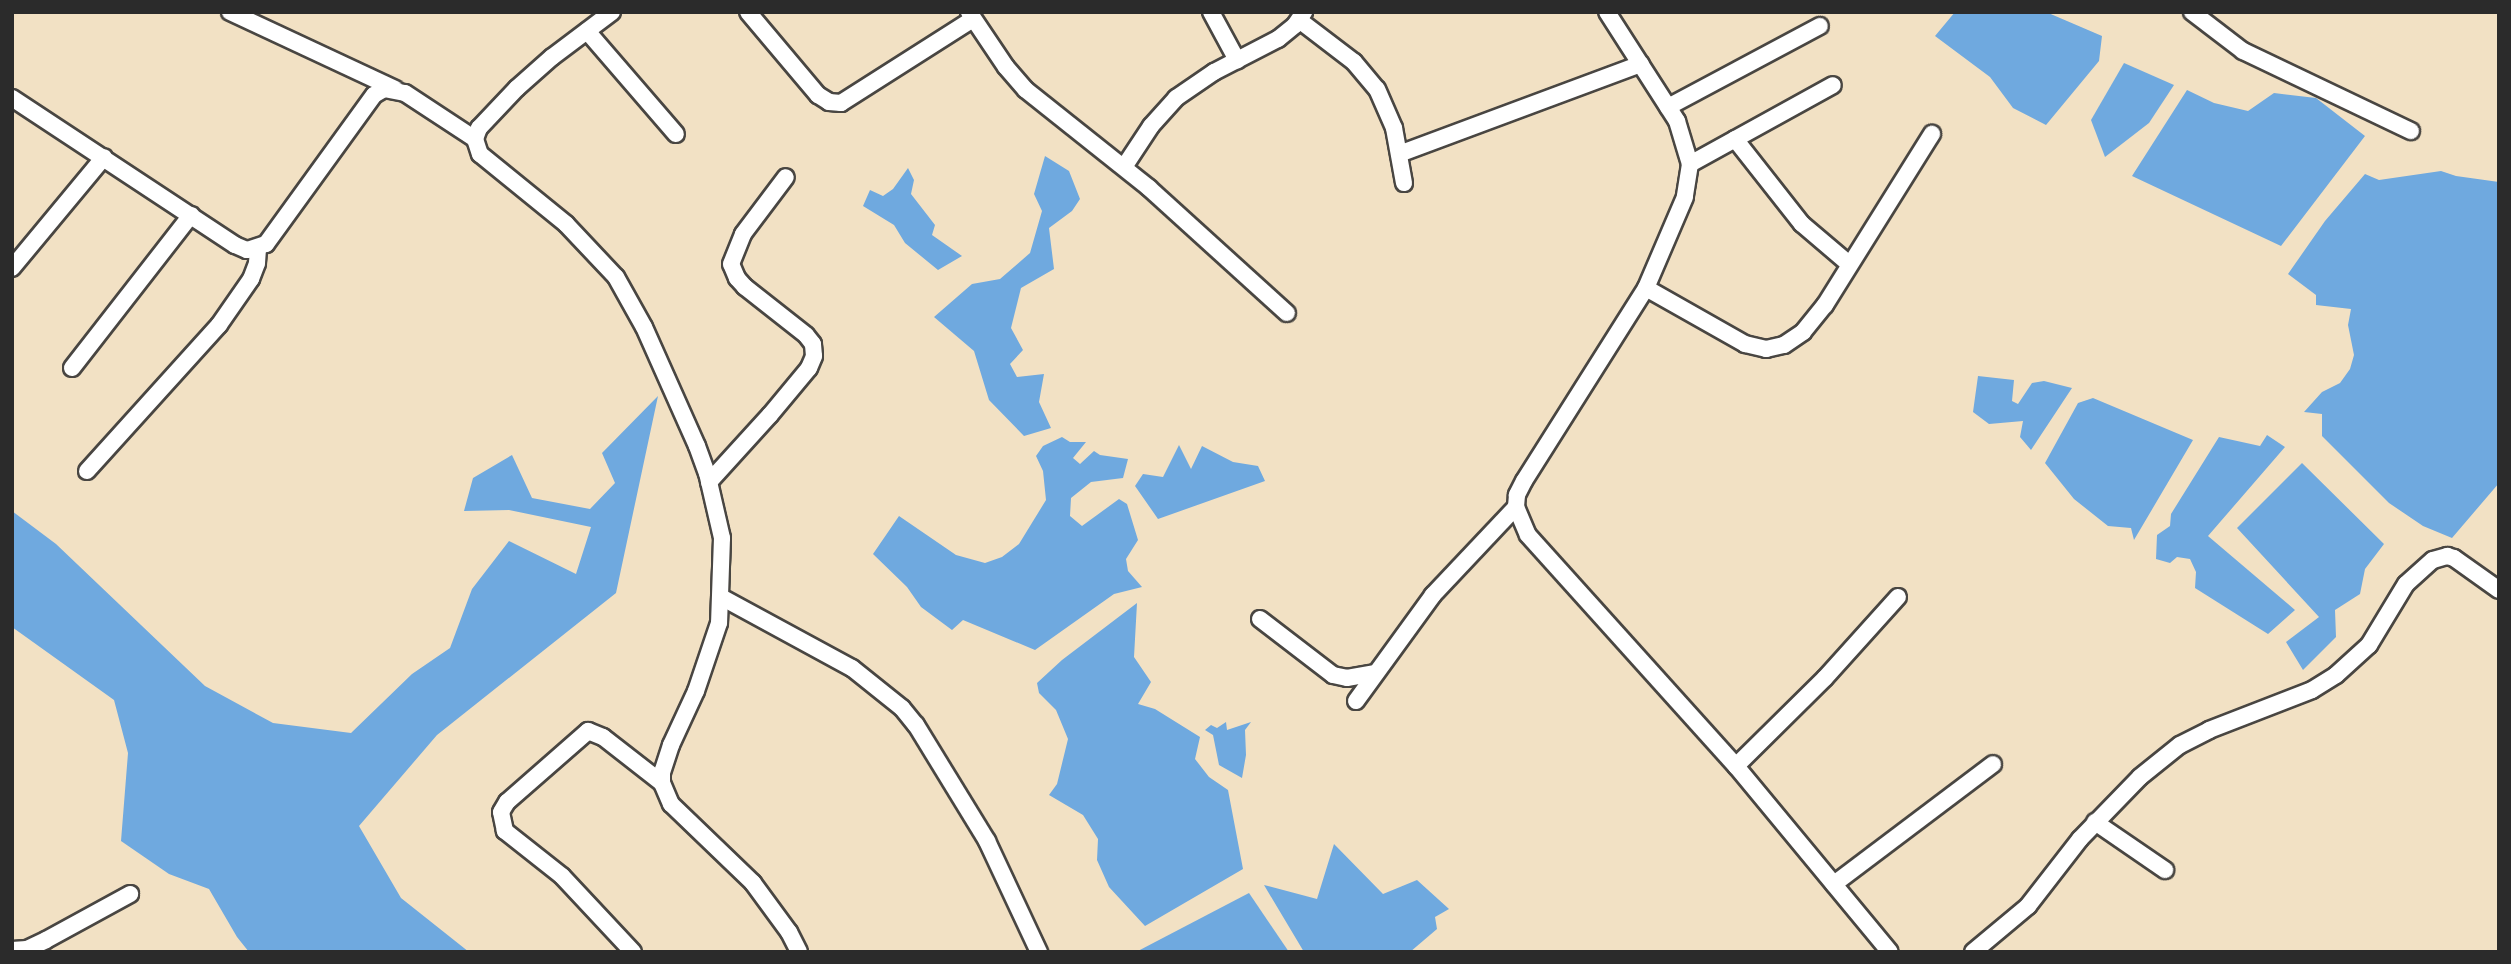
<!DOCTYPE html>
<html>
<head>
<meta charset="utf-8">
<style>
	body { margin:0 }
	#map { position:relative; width:2511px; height:964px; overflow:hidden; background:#f2e1c4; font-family:"IM FELL Double Pica",serif }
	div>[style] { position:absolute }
	.water>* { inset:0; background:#6fa9df }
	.roads { filter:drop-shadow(2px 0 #494642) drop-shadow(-2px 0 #494642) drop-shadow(0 2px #494642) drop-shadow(0 -2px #494642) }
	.street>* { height:16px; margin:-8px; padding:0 8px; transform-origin:8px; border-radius:8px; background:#fff }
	span { translate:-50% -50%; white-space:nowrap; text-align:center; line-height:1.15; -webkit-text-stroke:7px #fbf7ec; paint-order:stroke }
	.frame { position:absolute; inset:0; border:14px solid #2b2b2b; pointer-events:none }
</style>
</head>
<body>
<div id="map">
	<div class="water">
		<div style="clip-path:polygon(1955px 12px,2046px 12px,2102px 36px,2099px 61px,2046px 125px,2013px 108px,1990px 77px,1935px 36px)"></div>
		<div style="clip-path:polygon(2124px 63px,2174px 85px,2149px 123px,2105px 157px,2091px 120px)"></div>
		<div style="clip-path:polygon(2187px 90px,2214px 103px,2248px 111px,2274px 93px,2316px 98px,2365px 136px,2281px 246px,2132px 176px)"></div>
		<div style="clip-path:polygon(1045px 156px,1069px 171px,1080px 199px,1072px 211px,1049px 228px,1054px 269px,1021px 288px,1011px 328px,1023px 350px,1010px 364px,1017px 377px,1044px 374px,1039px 402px,1051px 428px,1024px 436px,989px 400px,974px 351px,934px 317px,972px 284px,1000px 279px,1030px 253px,1042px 211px,1034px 194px)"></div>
		<div style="clip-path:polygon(908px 168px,914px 180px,911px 194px,935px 225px,932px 235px,962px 256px,938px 270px,905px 243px,894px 225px,863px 206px,870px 190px,883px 196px,893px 189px)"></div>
		<div style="clip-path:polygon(2441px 171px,2456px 176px,2499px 182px,2499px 483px,2452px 538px,2423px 526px,2389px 503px,2322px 436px,2322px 414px,2304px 412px,2322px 392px,2340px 383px,2350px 369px,2354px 355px,2348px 325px,2351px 309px,2316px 305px,2316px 295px,2288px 274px,2325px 221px,2365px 174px,2379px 180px)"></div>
		<div style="clip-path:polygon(1978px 376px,2014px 380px,2012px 401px,2018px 404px,2032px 383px,2044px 381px,2072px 388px,2031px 450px,2020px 437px,2023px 421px,1989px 424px,1973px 412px)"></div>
		<div style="clip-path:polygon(658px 396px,616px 593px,437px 735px,359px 826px,401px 898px,469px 952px,249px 952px,237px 937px,209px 889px,169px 874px,121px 841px,128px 753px,114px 700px,12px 627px,12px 511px,56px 544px,205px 686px,273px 723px,351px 733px,412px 674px,450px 648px,472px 589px,509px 541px,576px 574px,591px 527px,509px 510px,464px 511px,473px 478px,512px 455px,532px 498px,590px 509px,615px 483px,602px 453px)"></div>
		<div style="clip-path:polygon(2093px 398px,2193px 440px,2134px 540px,2131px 528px,2108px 526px,2074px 499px,2045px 463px,2078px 403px)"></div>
		<div style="clip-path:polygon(2267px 435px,2285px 447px,2208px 536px,2295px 610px,2268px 634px,2195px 588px,2196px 572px,2190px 559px,2177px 557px,2170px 563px,2156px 559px,2157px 535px,2170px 526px,2171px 514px,2219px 437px,2260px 446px)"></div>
		<div style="clip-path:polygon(1062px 437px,1070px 442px,1086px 442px,1073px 458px,1080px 464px,1094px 451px,1100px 455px,1128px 459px,1123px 478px,1091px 482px,1071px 498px,1070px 516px,1082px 526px,1119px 499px,1127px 504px,1138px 540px,1126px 559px,1128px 571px,1142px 587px,1114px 594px,1035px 650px,963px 620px,952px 630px,921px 607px,907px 587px,873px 554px,899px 516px,956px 555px,985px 563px,1002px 557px,1019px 544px,1046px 500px,1043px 471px,1036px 456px,1043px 446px)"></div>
		<div style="clip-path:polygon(1179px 445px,1191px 469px,1202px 446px,1233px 462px,1258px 466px,1265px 481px,1158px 519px,1135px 486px,1143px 474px,1163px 477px)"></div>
		<div style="clip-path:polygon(2302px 463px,2384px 544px,2365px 569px,2360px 594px,2335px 610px,2336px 637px,2303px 670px,2286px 642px,2319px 617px,2237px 528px)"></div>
		<div style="clip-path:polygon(1137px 603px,1134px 657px,1151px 682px,1138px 704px,1155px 709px,1200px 737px,1195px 759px,1209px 777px,1228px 790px,1243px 869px,1145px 926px,1109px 887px,1097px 860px,1098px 839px,1083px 815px,1049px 795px,1057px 784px,1068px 739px,1056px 710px,1039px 693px,1037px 683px,1062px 660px)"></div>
		<div style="clip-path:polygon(1226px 722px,1227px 730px,1251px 722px,1245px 730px,1246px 755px,1242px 778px,1219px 765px,1213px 735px,1205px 730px,1211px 725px,1217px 728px)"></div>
		<div style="clip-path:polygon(1334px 844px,1383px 894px,1417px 880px,1449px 909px,1435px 917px,1437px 929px,1410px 952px,1304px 952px,1264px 885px,1317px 899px)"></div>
		<div style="clip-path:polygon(1249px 893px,1289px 952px,1136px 952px)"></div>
	</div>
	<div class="roads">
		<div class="street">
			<div style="left:230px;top:12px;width:182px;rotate:25deg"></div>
			<div style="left:612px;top:12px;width:75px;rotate:143.1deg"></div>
			<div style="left:552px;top:57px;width:47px;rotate:138.5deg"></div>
			<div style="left:517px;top:88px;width:55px;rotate:133.5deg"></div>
			<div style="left:479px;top:128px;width:12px;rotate:110deg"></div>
			<div style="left:475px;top:139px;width:16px;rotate:72deg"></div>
			<div style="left:480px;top:154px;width:111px;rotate:39.1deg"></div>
			<div style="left:566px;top:224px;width:73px;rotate:46.7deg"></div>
			<div style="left:616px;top:277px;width:57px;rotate:60.8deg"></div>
			<div style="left:644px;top:327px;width:130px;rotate:66deg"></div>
			<div style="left:697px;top:446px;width:29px;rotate:70deg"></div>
			<div style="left:707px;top:473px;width:67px;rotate:77deg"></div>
			<div style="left:722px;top:538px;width:85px;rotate:92deg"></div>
			<div style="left:719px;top:623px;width:72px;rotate:108.7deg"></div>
			<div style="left:696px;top:691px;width:60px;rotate:114.8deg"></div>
			<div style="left:671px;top:745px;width:28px;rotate:108deg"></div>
			<div style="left:662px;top:772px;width:11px;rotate:90deg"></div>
			<div style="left:662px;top:783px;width:23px;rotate:67deg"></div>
			<div style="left:671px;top:804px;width:114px;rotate:43.9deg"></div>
			<div style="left:753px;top:883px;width:61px;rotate:53.7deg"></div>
			<div style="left:789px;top:932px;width:22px;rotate:63deg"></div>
			<div style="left:748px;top:12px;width:109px;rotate:49.9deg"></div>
			<div style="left:818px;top:95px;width:13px;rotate:32deg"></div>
			<div style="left:829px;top:102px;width:12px;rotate:5deg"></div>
			<div style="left:841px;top:103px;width:156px;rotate:-32.5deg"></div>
			<div style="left:969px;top:12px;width:66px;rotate:56.1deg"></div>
			<div style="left:1006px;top:67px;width:30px;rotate:49deg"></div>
			<div style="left:1026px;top:90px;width:157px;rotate:38.5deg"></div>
			<div style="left:1149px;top:188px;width:186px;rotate:42.2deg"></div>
			<div style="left:1211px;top:12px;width:55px;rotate:61.6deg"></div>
			<div style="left:1607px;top:12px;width:130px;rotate:57.3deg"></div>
			<div style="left:1677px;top:121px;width:45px;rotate:73.2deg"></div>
			<div style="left:1690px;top:164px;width:33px;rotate:99deg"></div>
			<div style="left:1685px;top:197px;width:99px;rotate:113.2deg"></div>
			<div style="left:1646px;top:288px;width:228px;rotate:122.3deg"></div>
			<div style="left:1524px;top:481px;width:16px;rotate:117deg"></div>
			<div style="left:1517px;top:495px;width:12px;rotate:95deg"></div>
			<div style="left:1516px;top:507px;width:30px;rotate:67deg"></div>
			<div style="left:1528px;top:535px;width:311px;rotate:48deg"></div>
			<div style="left:1736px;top:766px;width:241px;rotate:50.4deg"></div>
			<div style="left:2192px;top:12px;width:64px;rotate:37.4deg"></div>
			<div style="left:2243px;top:51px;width:186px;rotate:25.5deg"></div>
			<div style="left:1299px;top:20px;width:69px;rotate:37.4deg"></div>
			<div style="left:1354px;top:62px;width:35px;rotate:50deg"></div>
			<div style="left:1377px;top:89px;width:43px;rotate:66.4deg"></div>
			<div style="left:1394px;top:128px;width:56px;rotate:79.7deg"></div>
			<div style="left:587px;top:31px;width:136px;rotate:49.2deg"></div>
			<div style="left:12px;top:98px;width:267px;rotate:33.4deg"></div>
			<div style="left:235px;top:245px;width:13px;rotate:23deg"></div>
			<div style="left:247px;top:250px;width:20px;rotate:-18deg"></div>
			<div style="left:266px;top:244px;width:184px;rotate:-54.1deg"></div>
			<div style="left:374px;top:95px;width:12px;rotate:-31deg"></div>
			<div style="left:384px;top:89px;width:21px;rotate:11deg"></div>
			<div style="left:405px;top:93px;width:84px;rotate:33.3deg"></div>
			<div style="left:1668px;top:107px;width:172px;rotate:-28.1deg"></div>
			<div style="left:1735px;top:139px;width:108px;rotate:51.8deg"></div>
			<div style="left:1802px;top:224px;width:62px;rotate:40.4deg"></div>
			<div style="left:1399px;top:154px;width:258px;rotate:-20.4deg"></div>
			<div style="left:1690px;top:164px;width:163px;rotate:-28.9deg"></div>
			<div style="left:1124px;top:167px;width:49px;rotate:-56.6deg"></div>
			<div style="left:1151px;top:126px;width:38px;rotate:-48deg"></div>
			<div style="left:1176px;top:98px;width:46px;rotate:-34.4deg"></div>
			<div style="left:1214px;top:72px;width:72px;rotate:-27.3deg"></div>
			<div style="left:1278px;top:39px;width:22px;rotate:-39deg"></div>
			<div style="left:1295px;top:25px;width:16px;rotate:-55deg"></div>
			<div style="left:12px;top:268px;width:144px;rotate:-50.3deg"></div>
			<div style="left:1646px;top:288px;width:114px;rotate:29.5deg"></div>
			<div style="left:1745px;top:344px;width:22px;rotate:13deg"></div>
			<div style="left:1766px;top:349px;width:18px;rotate:-13deg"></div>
			<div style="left:1784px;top:345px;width:23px;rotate:-34deg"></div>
			<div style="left:1803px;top:332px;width:35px;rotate:-51deg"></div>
			<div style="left:1825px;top:305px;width:202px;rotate:-58deg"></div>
			<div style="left:72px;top:368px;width:194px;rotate:-52.1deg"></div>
			<div style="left:87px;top:471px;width:197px;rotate:-47.9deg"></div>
			<div style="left:219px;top:325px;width:56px;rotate:-55.2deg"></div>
			<div style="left:251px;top:279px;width:17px;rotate:-69deg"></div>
			<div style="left:257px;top:263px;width:15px;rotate:-86deg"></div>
			<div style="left:709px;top:482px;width:91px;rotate:-47.7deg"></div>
			<div style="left:770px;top:415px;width:61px;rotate:-50.3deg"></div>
			<div style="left:809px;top:368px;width:13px;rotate:-67deg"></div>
			<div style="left:814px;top:356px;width:12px;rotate:-95deg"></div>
			<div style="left:813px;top:344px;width:11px;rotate:-128deg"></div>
			<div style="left:806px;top:335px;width:78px;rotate:-141.8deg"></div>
			<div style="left:745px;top:287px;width:12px;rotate:-132deg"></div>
			<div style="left:737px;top:278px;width:15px;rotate:-113deg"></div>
			<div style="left:731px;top:264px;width:32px;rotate:-68deg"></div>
			<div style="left:743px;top:234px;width:71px;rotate:-53deg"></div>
			<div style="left:721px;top:597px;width:149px;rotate:28.5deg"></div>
			<div style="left:852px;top:668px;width:64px;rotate:38.7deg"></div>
			<div style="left:902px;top:708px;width:22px;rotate:51deg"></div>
			<div style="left:916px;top:725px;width:136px;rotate:58.5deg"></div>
			<div style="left:987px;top:841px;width:123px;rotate:64.9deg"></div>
			<div style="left:1260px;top:619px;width:92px;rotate:37.5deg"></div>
			<div style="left:1333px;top:675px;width:14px;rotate:12deg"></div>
			<div style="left:1347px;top:678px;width:29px;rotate:-10deg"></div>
			<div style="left:1356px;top:701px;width:131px;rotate:-54deg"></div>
			<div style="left:1433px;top:595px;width:121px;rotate:-46.7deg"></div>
			<div style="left:1736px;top:766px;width:125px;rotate:-44.7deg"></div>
			<div style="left:1825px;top:678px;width:109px;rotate:-48deg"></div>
			<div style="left:2095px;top:822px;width:85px;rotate:34.4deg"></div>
			<div style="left:1834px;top:884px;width:199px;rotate:-37deg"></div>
			<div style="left:12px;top:950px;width:15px;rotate:-4deg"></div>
			<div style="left:27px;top:949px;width:21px;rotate:-25deg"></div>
			<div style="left:46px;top:940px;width:96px;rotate:-28.7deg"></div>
			<div style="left:633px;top:952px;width:104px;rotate:-133.1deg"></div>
			<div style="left:562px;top:876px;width:73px;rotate:-141.7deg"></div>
			<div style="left:505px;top:831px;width:19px;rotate:-102deg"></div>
			<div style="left:501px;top:812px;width:12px;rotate:-59deg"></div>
			<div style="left:507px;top:802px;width:108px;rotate:-41.2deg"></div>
			<div style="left:588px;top:731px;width:16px;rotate:22deg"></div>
			<div style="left:603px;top:737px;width:75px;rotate:37.9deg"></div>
			<div style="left:1973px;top:952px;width:72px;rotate:-39.9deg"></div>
			<div style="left:2028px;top:906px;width:85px;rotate:-52.2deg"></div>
			<div style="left:2080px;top:839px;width:86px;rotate:-45.9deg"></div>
			<div style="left:2140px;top:777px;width:51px;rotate:-38.7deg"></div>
			<div style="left:2180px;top:745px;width:33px;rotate:-27deg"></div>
			<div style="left:2209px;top:730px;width:110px;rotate:-21.2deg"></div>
			<div style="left:2312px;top:690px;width:28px;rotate:-32deg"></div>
			<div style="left:2336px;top:675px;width:45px;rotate:-42.3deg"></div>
			<div style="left:2369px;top:645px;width:71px;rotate:-58.8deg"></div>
			<div style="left:2406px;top:584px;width:36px;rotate:-42deg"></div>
			<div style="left:2433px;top:560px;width:15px;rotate:-16deg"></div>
			<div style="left:2447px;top:556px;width:7px;rotate:16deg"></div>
			<div style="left:2454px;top:558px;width:55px;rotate:35.4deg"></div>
		</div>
	</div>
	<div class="frame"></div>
</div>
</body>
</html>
